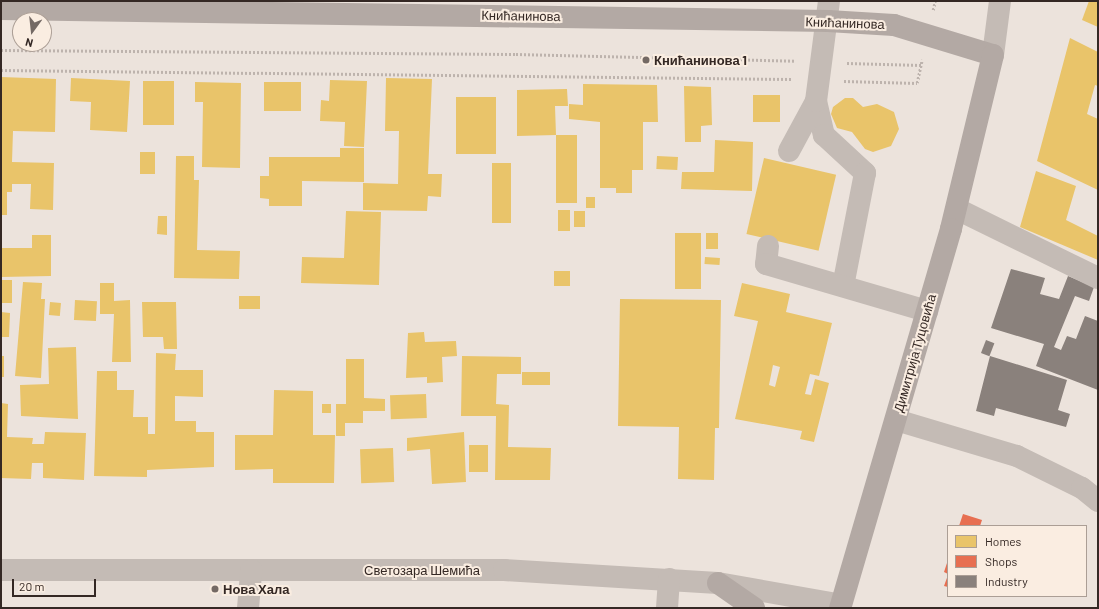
<!DOCTYPE html>
<html>
<head>
<meta charset="utf-8">
<style>
	body { margin:0 }
	#map { position:relative; width:1099px; height:609px; overflow:hidden; background:#ece3dc; font-family:Barlow,sans-serif }
	div>[style] { position:absolute }
	.homes>* { inset:0; background:#e9c46a; transform-origin:0 0 }
	.shops>* { inset:0; background:#e76f51 }
	.industry>* { inset:0; background:#8a817c; transform-origin:0 0 }
	.path>* { height:2.5px; margin-top:-1.25px; transform-origin:0; background:repeating-linear-gradient(90deg,#bdb3ad 0 2px,transparent 0 4px) }
	.minor>* { height:22px; margin:-11px; padding:0 11px; transform-origin:11px; border-radius:11px; background:#c4bbb5 }
	.major>* { height:22px; margin:-11px; padding:0 11px; transform-origin:11px; border-radius:11px; background:#b3a9a4 }
	.dots>* { width:11px; height:11px; translate:-50% -50%; box-sizing:border-box; border:2px solid #faede1; border-radius:50% }
	span { translate:-50% -50%; white-space:nowrap; text-align:center; line-height:1.15; -webkit-text-stroke:4px #faede1; paint-order:stroke }
	.street-label { font-size:13px; color:#342824 }
	.poi-label { font-size:13px; color:#342824; font-weight:700 }
	.left { translate:0 -50%; text-align:left }
	.frame { position:absolute; inset:0; border:2px solid #342824; pointer-events:none }
	.legend { position:absolute; left:947px; top:525px; width:140px; height:72px; box-sizing:border-box; background:#faede1; border:1px solid #ab9e95; margin:0; padding:5px 7px; list-style:none; font-size:12px; color:#342824 }
	.legend li { display:flex; align-items:center; gap:8px; height:20px }
	.legend b { width:20px; border:1px solid #ab9e95 }
	.north { position:absolute; left:12px; top:12px; width:40px; height:40px; box-sizing:border-box; background:#faede1; border:1px solid #ab9e95; border-radius:50%; rotate:195deg; font-size:11px; font-weight:700; line-height:16px; text-align:center; color:#342824 }
	.north::after { content:''; display:block; margin:auto; width:14px; height:18px; background:#746964; clip-path:polygon(50% 0,100% 100%,50% 72%,0 100%) }
	.scale { position:absolute; left:12px; top:579px; width:84px; height:18px; box-sizing:border-box; border:2px solid #342824; border-top:0; padding-left:5px; font-size:12px; line-height:14px; white-space:nowrap; color:#342824; -webkit-text-stroke:3px #faede1; paint-order:stroke }
</style>
</head>
<body>
<div id="map">
	<div class="homes">
		<div style="clip-path:polygon(1089px 1px,1098px 1px,1098px 27px,1082px 20px)"></div>
		<div style="clip-path:polygon(1070px 38px,1098px 52px,1098px 86px,1095px 85px,1087px 114px,1098px 119px,1098px 190px,1037px 161px)"></div>
		<div style="clip-path:polygon(1px 77px,56px 79px,55px 132px,13px 131px,12px 162px,54px 163px,53px 210px,30px 209px,31px 184px,12px 184px,12px 192px,7px 192px,7px 215px,1px 215px)"></div>
		<div style="clip-path:polygon(71px 78px,130px 81px,127px 132px,90px 130px,91px 102px,70px 101px)"></div>
		<div style="clip-path:polygon(386px 78px,432px 79px,428px 174px,442px 174px,441px 197px,428px 196px,427px 211px,363px 210px,363px 183px,398px 184px,399px 131px,385px 131px)"></div>
		<div style="clip-path:polygon(330px 80px,367px 81px,364px 147px,344px 146px,345px 122px,320px 121px,321px 100px,329px 101px)"></div>
		<div style="left:143px;top:81px;width:31px;height:44px"></div>
		<div style="clip-path:polygon(195px 82px,241px 83px,240px 168px,202px 167px,203px 102px,195px 102px)"></div>
		<div style="left:264px;top:82px;width:37px;height:29px"></div>
		<div style="clip-path:polygon(583px 84px,657px 85px,658px 122px,643px 122px,643px 170px,632px 170px,632px 193px,616px 193px,616px 188px,600px 188px,600px 122px,569px 119px,569px 104px,583px 105px)"></div>
		<div style="clip-path:polygon(684px 86px,711px 87px,712px 125px,701px 126px,701px 142px,685px 142px)"></div>
		<div style="clip-path:polygon(567px 89px,568px 106px,555px 106px,556px 135px,517px 136px,517px 90px)"></div>
		<div style="left:753px;top:95px;width:27px;height:27px"></div>
		<div style="left:456px;top:97px;width:40px;height:57px"></div>
		<div style="clip-path:polygon(845px 98px,853px 98px,863px 107px,877px 104px,894px 112px,899px 129px,891px 146px,873px 152px,865px 149px,852px 132px,837px 128px,831px 114px,833px 107px)"></div>
		<div style="left:556px;top:135px;width:21px;height:68px"></div>
		<div style="clip-path:polygon(715px 140px,753px 142px,752px 191px,681px 189px,682px 172px,714px 172px)"></div>
		<div style="clip-path:polygon(340px 148px,364px 148px,364px 182px,302px 181px,302px 206px,269px 206px,269px 199px,260px 198px,260px 176px,269px 176px,269px 157px,340px 157px)"></div>
		<div style="left:140px;top:152px;width:15px;height:22px"></div>
		<div style="clip-path:polygon(176px 156px,194px 156px,194px 180px,199px 180px,197px 250px,240px 251px,239px 279px,174px 278px)"></div>
		<div style="left:657px;top:156px;width:21px;height:13px;rotate:3deg"></div>
		<div style="left:764px;top:158px;width:74px;height:78px;rotate:13deg"></div>
		<div style="left:492px;top:163px;width:19px;height:60px"></div>
		<div style="clip-path:polygon(1036px 171px,1076px 186px,1066px 220px,1098px 236px,1098px 260px,1020px 227px)"></div>
		<div style="left:586px;top:197px;width:9px;height:11px"></div>
		<div style="left:570px;top:210px;width:21px;height:12px;rotate:90deg"></div>
		<div style="clip-path:polygon(346px 211px,381px 212px,379px 285px,301px 283px,302px 257px,344px 258px)"></div>
		<div style="left:574px;top:211px;width:11px;height:16px"></div>
		<div style="clip-path:polygon(158px 216px,167px 216px,167px 235px,157px 234px)"></div>
		<div style="left:675px;top:233px;width:26px;height:56px"></div>
		<div style="left:706px;top:233px;width:12px;height:16px"></div>
		<div style="clip-path:polygon(32px 235px,51px 235px,51px 276px,1px 277px,1px 248px,32px 248px)"></div>
		<div style="left:705px;top:257px;width:15px;height:7px;rotate:4deg"></div>
		<div style="left:554px;top:271px;width:16px;height:15px"></div>
		<div style="left:1px;top:280px;width:11px;height:23px"></div>
		<div style="clip-path:polygon(23px 282px,42px 283px,41px 299px,45px 299px,41px 378px,15px 376px)"></div>
		<div style="clip-path:polygon(100px 283px,114px 283px,114px 301px,130px 300px,131px 362px,112px 362px,114px 314px,100px 314px)"></div>
		<div style="clip-path:polygon(evenodd,742px 283px,790px 294px,786px 312px,832px 323px,819px 376px,810px 374px,805px 394px,811px 395px,815px 379px,829px 383px,814px 442px,800px 439px,802px 431px,735px 419px,758px 321px,734px 316px,742px 283px,773px 365px,780px 367px,775px 387px,769px 385px,773px 365px)"></div>
		<div style="left:239px;top:296px;width:21px;height:13px"></div>
		<div style="clip-path:polygon(620px 299px,721px 300px,719px 428px,715px 428px,714px 480px,678px 479px,679px 427px,618px 426px)"></div>
		<div style="left:75px;top:300px;width:22px;height:20px;rotate:3deg"></div>
		<div style="left:50px;top:302px;width:11px;height:13px;rotate:5deg"></div>
		<div style="clip-path:polygon(142px 302px,176px 302px,177px 349px,164px 349px,163px 337px,143px 337px)"></div>
		<div style="clip-path:polygon(1px 312px,10px 313px,9px 337px,1px 337px)"></div>
		<div style="clip-path:polygon(424px 332px,425px 342px,456px 341px,457px 356px,442px 357px,443px 382px,427px 383px,427px 377px,406px 378px,408px 333px)"></div>
		<div style="clip-path:polygon(76px 347px,78px 419px,21px 416px,20px 385px,49px 384px,48px 348px)"></div>
		<div style="clip-path:polygon(156px 353px,176px 354px,175px 370px,203px 370px,203px 397px,175px 396px,175px 421px,196px 421px,196px 432px,214px 432px,214px 467px,147px 470px,147px 477px,94px 476px,97px 371px,117px 371px,117px 390px,134px 390px,133px 417px,148px 417px,148px 434px,155px 434px)"></div>
		<div style="left:1px;top:356px;width:3px;height:21px"></div>
		<div style="clip-path:polygon(462px 356px,521px 357px,521px 374px,497px 374px,496px 404px,509px 405px,508px 447px,551px 448px,550px 480px,495px 480px,496px 416px,461px 416px)"></div>
		<div style="clip-path:polygon(346px 359px,364px 359px,364px 398px,385px 399px,385px 411px,363px 411px,363px 423px,345px 423px,345px 436px,336px 436px,336px 404px,346px 404px)"></div>
		<div style="left:522px;top:372px;width:28px;height:13px"></div>
		<div style="clip-path:polygon(274px 390px,313px 391px,313px 435px,335px 435px,334px 483px,273px 483px,273px 469px,235px 470px,235px 435px,273px 435px)"></div>
		<div style="left:426px;top:394px;width:24px;height:36px;rotate:88deg"></div>
		<div style="clip-path:polygon(1px 403px,8px 404px,7px 437px,33px 438px,32px 444px,44px 444px,45px 432px,86px 433px,84px 480px,43px 478px,43px 463px,32px 463px,31px 479px,1px 478px)"></div>
		<div style="left:322px;top:404px;width:9px;height:9px"></div>
		<div style="clip-path:polygon(464px 432px,466px 482px,432px 484px,430px 449px,407px 451px,407px 438px)"></div>
		<div style="left:469px;top:445px;width:19px;height:27px"></div>
		<div style="left:393px;top:448px;width:34px;height:33px;rotate:88deg"></div>
	</div>
	<div class="shops">
		<div style="clip-path:polygon(963px 514px,982px 520px,980px 526px,959px 526px)"></div>
		<div style="clip-path:polygon(948px 560px,948px 574px,944px 572px)"></div>
		<div style="clip-path:polygon(948px 575px,948px 587px,944px 586px)"></div>
	</div>
	<div class="industry">
		<div style="clip-path:polygon(1011px 269px,1045px 278px,1040px 294px,1059px 299px,1068px 276px,1094px 287px,1089px 301px,1075px 296px,1054px 347px,1061px 350px,1067px 336px,1076px 339px,1085px 316px,1098px 321px,1098px 390px,1036px 366px,1044px 344px,991px 328px)"></div>
		<div style="left:986px;top:340px;width:9px;height:14px;rotate:21deg"></div>
		<div style="clip-path:polygon(990px 356px,1067px 380px,1058px 410px,1070px 414px,1066px 427px,996px 408px,994px 416px,976px 411px)"></div>
	</div>
	<div class="path">
		<div style="left:933px;top:10px;width:9px;rotate:-77deg"></div>
		<div style="left:1px;top:50px;width:515px;rotate:0.45deg"></div>
		<div style="left:516px;top:54px;width:280px;rotate:1.4deg"></div>
		<div style="left:847px;top:63px;width:74px;rotate:1.5deg"></div>
		<div style="left:1px;top:70px;width:792px;rotate:0.65deg"></div>
		<div style="left:844px;top:81px;width:73px;rotate:1.6deg"></div>
		<div style="left:917px;top:83px;width:24px;rotate:-78deg"></div>
	</div>
	<div class="minor">
		<div style="left:993px;top:55px;width:54px;rotate:-82.6deg"></div>
		<div style="left:816px;top:101px;width:35px;rotate:77deg"></div>
		<div style="left:824px;top:135px;width:56px;rotate:42.8deg"></div>
		<div style="left:865px;top:173px;width:115px;rotate:101deg"></div>
		<div style="left:789px;top:151px;width:57px;rotate:-61.6deg"></div>
		<div style="left:816px;top:101px;width:101px;rotate:-82.6deg"></div>
		<div style="left:957px;top:209px;width:157px;rotate:26.1deg"></div>
		<div style="left:768px;top:246px;width:18px;rotate:96deg"></div>
		<div style="left:766px;top:264px;width:168px;rotate:16.3deg"></div>
		<div style="left:896px;top:420px;width:126px;rotate:16.6deg"></div>
		<div style="left:1017px;top:456px;width:72px;rotate:26.2deg"></div>
		<div style="left:1082px;top:488px;width:21px;rotate:39deg"></div>
		<div style="left:1px;top:570px;width:503px"></div>
		<div style="left:504px;top:570px;width:214px;rotate:3.5deg"></div>
		<div style="left:718px;top:583px;width:125px;rotate:10.1deg"></div>
		<div style="left:248px;top:608px;width:38px;rotate:-85deg"></div>
		<div style="left:667px;top:608px;width:29px;rotate:-86deg"></div>
	</div>
	<div class="major">
		<div style="left:1px;top:9px;width:827px;rotate:0.83deg"></div>
		<div style="left:828px;top:21px;width:66px;rotate:3.5deg"></div>
		<div style="left:894px;top:25px;width:103px;rotate:16.9deg"></div>
		<div style="left:993px;top:55px;width:179px;rotate:103.6deg"></div>
		<div style="left:951px;top:229px;width:395px;rotate:106.3deg"></div>
		<div style="left:718px;top:583px;width:44px;rotate:34.8deg"></div>
	</div>
	<div class="dots">
		<div style="left:646px;top:60px;background:#746964"></div>
		<div style="left:215px;top:589px;background:#746964"></div>
	</div>
	<div class="street-label">
		<span style="left:521px;top:16px;rotate:1deg">Книћанинова</span>
		<span style="left:845px;top:23px;rotate:2deg">Книћанинова</span>
		<span style="left:915px;top:353px;rotate:-74deg">Димитрија Туцовића</span>
		<span style="left:422px;top:570px">Светозара Шемића</span>
	</div>
	<div class="poi-label">
		<span class="left" style="left:654px;top:60px">Книћанинова 1</span>
		<span class="left" style="left:223px;top:589px">Нова Хала</span>
	</div>
	<div class="frame"></div>
	<ul class="legend">
	<li><b style="height:11px;background:#e9c46a"></b>Homes</li>
	<li><b style="height:11px;background:#e76f51"></b>Shops</li>
	<li><b style="height:11px;background:#8a817c"></b>Industry</li>
	</ul>
	<div class="north">N</div>
	<div class="scale">20 m</div>
</div>
</body>
</html>
